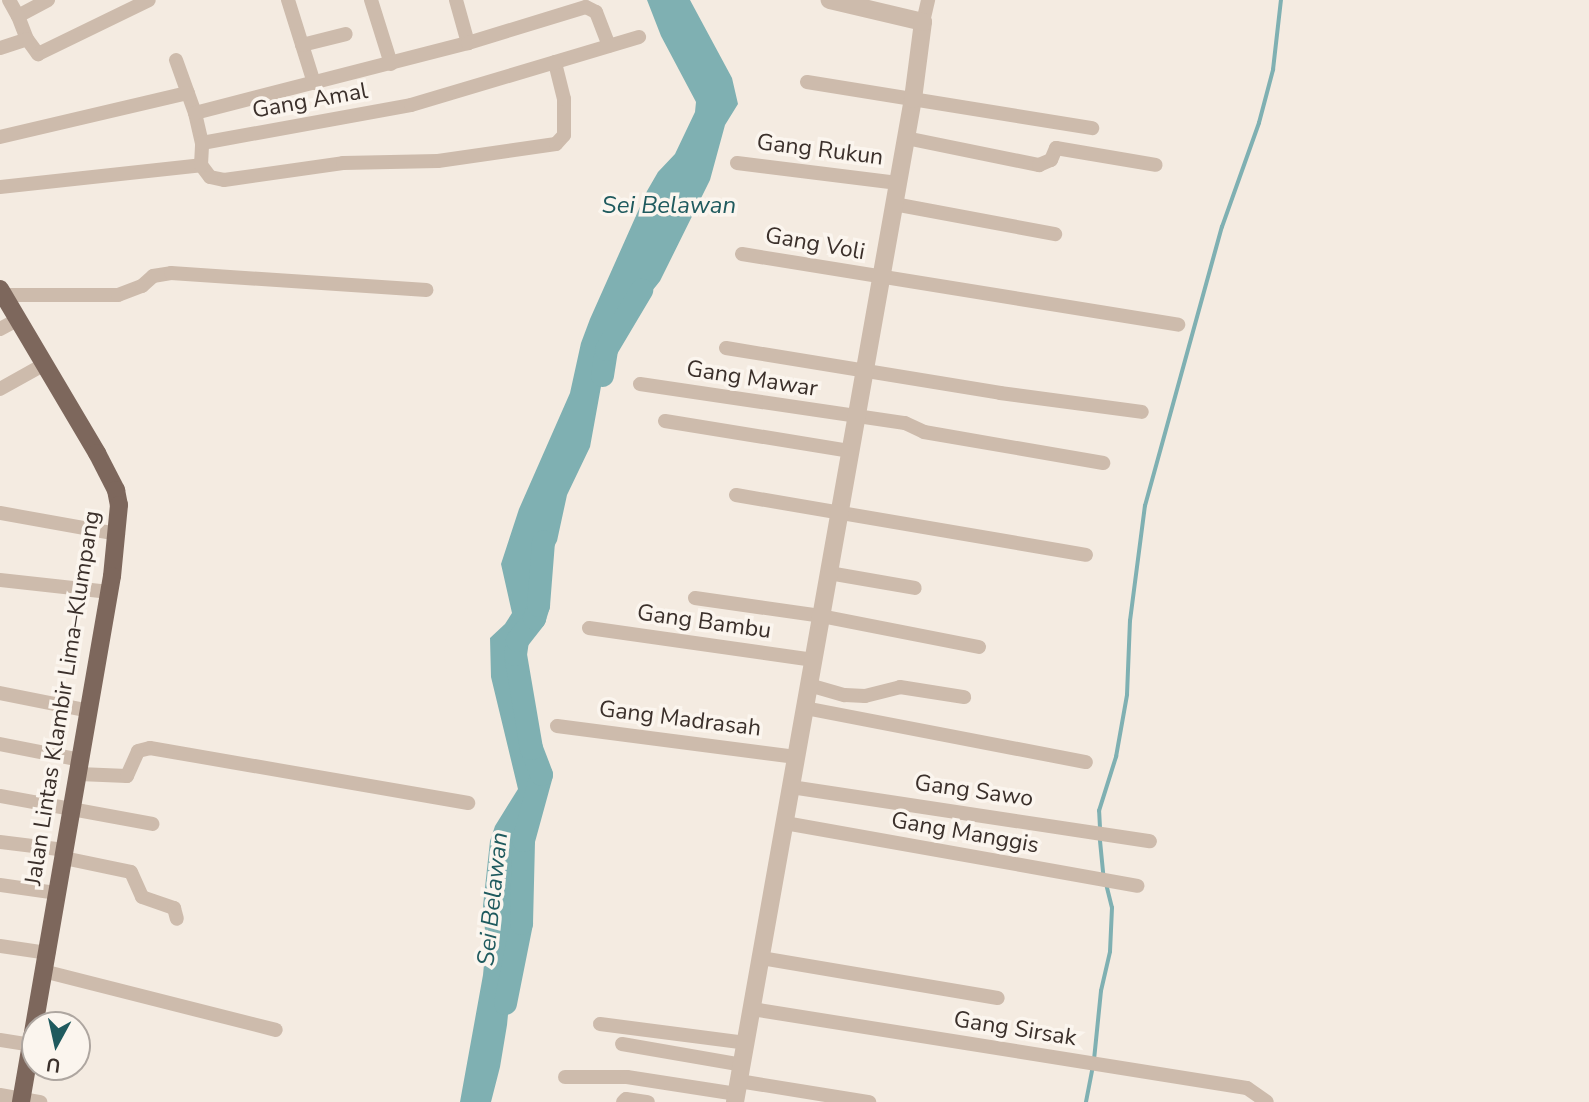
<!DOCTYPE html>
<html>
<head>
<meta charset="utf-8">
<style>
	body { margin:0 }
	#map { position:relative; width:1589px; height:1102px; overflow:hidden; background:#f4ebe1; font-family:"Nunito Sans",sans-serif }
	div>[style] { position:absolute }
	.water>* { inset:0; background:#7fb0b2 }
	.stream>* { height:3.5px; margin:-1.75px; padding:0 1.75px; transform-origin:1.75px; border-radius:1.75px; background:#7fb0b2 }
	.river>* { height:23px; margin:-11.5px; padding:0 11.5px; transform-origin:11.5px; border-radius:11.5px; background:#7fb0b2 }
	.minor>* { height:14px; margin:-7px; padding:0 7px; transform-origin:7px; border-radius:7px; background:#cdbbac }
	.tertiary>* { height:18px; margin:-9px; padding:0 9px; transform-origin:9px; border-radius:9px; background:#cdbbac }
	.primary>* { height:18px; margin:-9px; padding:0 9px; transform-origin:9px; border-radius:9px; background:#7d675c }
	span { translate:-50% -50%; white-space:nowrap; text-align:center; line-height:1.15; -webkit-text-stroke:7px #fbf5ee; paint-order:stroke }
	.street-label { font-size:23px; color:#3b302b }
	.water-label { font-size:24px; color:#1f5a5e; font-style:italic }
	.north { position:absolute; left:21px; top:1011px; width:70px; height:70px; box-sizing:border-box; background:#fbf5ee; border:2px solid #aea6a0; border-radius:50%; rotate:188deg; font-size:19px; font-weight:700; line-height:28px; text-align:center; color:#3b302b }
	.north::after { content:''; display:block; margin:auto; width:24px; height:32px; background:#1f5a5e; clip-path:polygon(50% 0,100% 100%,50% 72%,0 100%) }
</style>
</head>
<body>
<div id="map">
	<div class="water">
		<div style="clip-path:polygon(647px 0,690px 0,732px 78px,738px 104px,725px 125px,710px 180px,660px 281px,648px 296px,619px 321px,610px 337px,590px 447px,567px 495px,557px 541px,536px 581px,531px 610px,512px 644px,511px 663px,518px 677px,514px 697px,533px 759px,535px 790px,523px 861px,507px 1025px,500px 1067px,491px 1102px,460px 1102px,483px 975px,486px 943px,483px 906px,490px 841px,495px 826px,518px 789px,491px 677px,490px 638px,505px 624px,512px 613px,501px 564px,519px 509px,570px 393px,581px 343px,590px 319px,647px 191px,658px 172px,675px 154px,695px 112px,696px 102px,661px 36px)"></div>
	</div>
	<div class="stream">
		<div style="left:1100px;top:828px;width:17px;rotate:-93deg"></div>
		<div style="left:1099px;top:811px;width:57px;rotate:-72.5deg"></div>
		<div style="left:1116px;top:757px;width:63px;rotate:-79.9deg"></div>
		<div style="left:1127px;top:695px;width:74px;rotate:-87.7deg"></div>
		<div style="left:1130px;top:621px;width:116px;rotate:-82.6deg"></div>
		<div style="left:1145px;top:506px;width:289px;rotate:-74.6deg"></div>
		<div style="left:1222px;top:227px;width:110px;rotate:-70.4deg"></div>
		<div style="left:1259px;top:123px;width:55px;rotate:-75.2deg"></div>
		<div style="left:1273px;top:70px;width:70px;rotate:-83.5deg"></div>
		<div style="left:1100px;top:836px;width:41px;rotate:84.4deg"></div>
		<div style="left:1094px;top:1060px;width:69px;rotate:-84.2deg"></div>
		<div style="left:1101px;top:991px;width:40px;rotate:-77deg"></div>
		<div style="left:1110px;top:952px;width:44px;rotate:-87.4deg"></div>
		<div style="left:1112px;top:908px;width:25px;rotate:-104deg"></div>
		<div style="left:1086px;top:1102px;width:36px;rotate:-79deg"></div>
	</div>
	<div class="river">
		<div style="left:602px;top:375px;width:26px;rotate:-81deg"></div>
		<div style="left:606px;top:349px;width:69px;rotate:-59.3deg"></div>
		<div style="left:505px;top:1003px;width:82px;rotate:-78.7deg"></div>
		<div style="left:521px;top:923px;width:83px;rotate:-88.6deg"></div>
		<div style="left:523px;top:840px;width:68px;rotate:-74.7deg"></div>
		<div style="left:541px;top:774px;width:28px;rotate:-111deg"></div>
		<div style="left:531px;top:748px;width:95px;rotate:-99.7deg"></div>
		<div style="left:515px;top:654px;width:14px;rotate:-82deg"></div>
		<div style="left:517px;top:640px;width:28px;rotate:-52deg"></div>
		<div style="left:534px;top:618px;width:14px;rotate:-73deg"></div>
		<div style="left:538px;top:605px;width:64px;rotate:-85.5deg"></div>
	</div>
	<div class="minor">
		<div style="left:9px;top:0;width:18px;rotate:61deg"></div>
		<div style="left:18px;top:16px;width:34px;rotate:-28deg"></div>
		<div style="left:288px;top:0;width:87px;rotate:72.6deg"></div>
		<div style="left:371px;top:0;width:67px;rotate:72.6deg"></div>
		<div style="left:456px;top:0;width:45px;rotate:74.4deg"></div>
		<div style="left:18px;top:16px;width:25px;rotate:69deg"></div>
		<div style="left:27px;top:39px;width:19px;rotate:54deg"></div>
		<div style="left:38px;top:54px;width:123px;rotate:-25.9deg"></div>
		<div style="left:923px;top:22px;width:23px;rotate:-77deg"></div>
		<div style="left:302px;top:45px;width:45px;rotate:-14deg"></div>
		<div style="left:0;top:48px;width:28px;rotate:-18deg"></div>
		<div style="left:176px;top:60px;width:56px;rotate:70.3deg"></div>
		<div style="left:195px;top:113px;width:31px;rotate:77deg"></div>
		<div style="left:807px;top:82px;width:289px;rotate:9.2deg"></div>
		<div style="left:195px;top:113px;width:282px;rotate:-14.4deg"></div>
		<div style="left:468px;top:43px;width:123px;rotate:-17deg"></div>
		<div style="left:586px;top:7px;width:11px;rotate:27deg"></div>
		<div style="left:596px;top:12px;width:36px;rotate:69deg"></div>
		<div style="left:0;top:137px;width:193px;rotate:-13.2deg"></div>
		<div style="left:906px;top:138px;width:136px;rotate:11.5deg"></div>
		<div style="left:1039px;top:165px;width:13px;rotate:-23deg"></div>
		<div style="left:1051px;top:160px;width:13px;rotate:-67deg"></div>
		<div style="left:1056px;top:148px;width:101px;rotate:9.6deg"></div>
		<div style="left:737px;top:163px;width:162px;rotate:7.1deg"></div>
		<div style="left:201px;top:165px;width:15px;rotate:53deg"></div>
		<div style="left:210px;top:177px;width:14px;rotate:12deg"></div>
		<div style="left:224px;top:180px;width:120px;rotate:-8.1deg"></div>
		<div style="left:343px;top:163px;width:95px;rotate:-1.2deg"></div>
		<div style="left:438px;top:161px;width:119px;rotate:-8.2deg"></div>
		<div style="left:556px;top:144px;width:12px;rotate:-48deg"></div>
		<div style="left:564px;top:135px;width:36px;rotate:-90deg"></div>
		<div style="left:564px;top:99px;width:38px;rotate:-104deg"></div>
		<div style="left:0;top:187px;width:202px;rotate:-6.2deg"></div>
		<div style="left:201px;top:165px;width:22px;rotate:-87deg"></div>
		<div style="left:202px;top:143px;width:212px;rotate:-10.3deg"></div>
		<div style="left:411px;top:105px;width:238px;rotate:-16.6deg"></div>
		<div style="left:894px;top:204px;width:164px;rotate:10.6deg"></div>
		<div style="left:742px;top:254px;width:442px;rotate:9.2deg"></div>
		<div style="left:4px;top:295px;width:114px"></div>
		<div style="left:118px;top:295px;width:26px;rotate:-21deg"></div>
		<div style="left:142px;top:286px;width:15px;rotate:-42deg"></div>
		<div style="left:153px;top:276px;width:18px;rotate:-9deg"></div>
		<div style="left:171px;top:273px;width:256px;rotate:3.8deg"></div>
		<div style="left:0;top:329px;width:19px;rotate:-28deg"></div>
		<div style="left:726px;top:348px;width:278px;rotate:9.3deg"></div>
		<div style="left:1000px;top:393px;width:143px;rotate:7.6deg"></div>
		<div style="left:640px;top:384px;width:268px;rotate:8.4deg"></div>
		<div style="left:905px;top:423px;width:21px;rotate:25deg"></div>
		<div style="left:924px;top:432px;width:182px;rotate:9.8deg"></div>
		<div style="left:0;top:389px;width:51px;rotate:-29.1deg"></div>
		<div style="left:665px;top:421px;width:188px;rotate:9.2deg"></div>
		<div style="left:736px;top:495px;width:355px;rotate:9.7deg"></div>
		<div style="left:0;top:513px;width:120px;rotate:10.1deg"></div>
		<div style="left:829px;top:573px;width:87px;rotate:9.9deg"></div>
		<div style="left:0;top:580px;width:110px;rotate:6.3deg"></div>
		<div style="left:695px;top:598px;width:127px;rotate:8.1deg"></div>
		<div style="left:821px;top:616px;width:161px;rotate:11.1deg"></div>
		<div style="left:589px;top:628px;width:227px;rotate:8.1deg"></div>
		<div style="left:809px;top:685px;width:37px;rotate:16deg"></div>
		<div style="left:845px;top:695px;width:20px;rotate:3deg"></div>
		<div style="left:865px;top:696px;width:36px;rotate:-14deg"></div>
		<div style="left:900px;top:687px;width:65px;rotate:8.9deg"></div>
		<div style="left:0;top:693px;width:91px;rotate:11.4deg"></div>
		<div style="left:805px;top:708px;width:286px;rotate:10.9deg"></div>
		<div style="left:557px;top:726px;width:241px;rotate:7.4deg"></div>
		<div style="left:0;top:744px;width:83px;rotate:11.2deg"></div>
		<div style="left:79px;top:774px;width:48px;rotate:2.4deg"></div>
		<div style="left:127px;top:776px;width:27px;rotate:-66deg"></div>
		<div style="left:138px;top:751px;width:12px;rotate:-14deg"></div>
		<div style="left:150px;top:748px;width:323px;rotate:9.8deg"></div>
		<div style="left:791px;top:787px;width:363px;rotate:8.6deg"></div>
		<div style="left:0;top:796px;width:155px;rotate:10.4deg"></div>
		<div style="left:785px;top:823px;width:358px;rotate:10.1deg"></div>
		<div style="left:0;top:842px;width:65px;rotate:7deg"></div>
		<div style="left:64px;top:858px;width:68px;rotate:11.8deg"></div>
		<div style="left:131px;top:872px;width:27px;rotate:66deg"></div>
		<div style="left:142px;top:897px;width:34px;rotate:19deg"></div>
		<div style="left:174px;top:908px;width:11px;rotate:75deg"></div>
		<div style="left:0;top:885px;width:58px;rotate:8deg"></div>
		<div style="left:0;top:946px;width:49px;rotate:8.3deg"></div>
		<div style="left:761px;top:958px;width:240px;rotate:9.6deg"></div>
		<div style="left:43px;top:971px;width:240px;rotate:14.2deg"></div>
		<div style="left:752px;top:1009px;width:501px;rotate:9.07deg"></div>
		<div style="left:1247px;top:1088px;width:24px;rotate:35deg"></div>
		<div style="left:600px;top:1024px;width:147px;rotate:7.4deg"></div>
		<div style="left:0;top:1040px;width:30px;rotate:9deg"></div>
		<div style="left:622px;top:1044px;width:122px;rotate:9.9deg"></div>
		<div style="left:565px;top:1077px;width:62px"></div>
		<div style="left:627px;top:1077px;width:111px;rotate:8.8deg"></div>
		<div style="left:739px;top:1081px;width:132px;rotate:9.2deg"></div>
		<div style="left:0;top:1095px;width:41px;rotate:9.9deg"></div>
		<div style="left:623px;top:1102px;width:4px;rotate:-45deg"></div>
		<div style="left:626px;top:1099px;width:22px;rotate:8deg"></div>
	</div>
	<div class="tertiary">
		<div style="left:735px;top:1102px;width:1019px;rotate:-79.94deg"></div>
		<div style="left:913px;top:99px;width:78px;rotate:-82.6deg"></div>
		<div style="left:923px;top:22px;width:96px;rotate:-166.7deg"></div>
	</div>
	<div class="primary">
		<div style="left:0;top:289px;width:191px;rotate:59.4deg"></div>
		<div style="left:97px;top:453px;width:42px;rotate:62.8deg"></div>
		<div style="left:116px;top:490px;width:15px;rotate:79deg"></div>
		<div style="left:119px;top:505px;width:71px;rotate:95.6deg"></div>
		<div style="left:112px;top:576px;width:534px;rotate:99.82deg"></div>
	</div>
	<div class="street-label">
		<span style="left:310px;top:101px;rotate:-10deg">Gang Amal</span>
		<span style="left:820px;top:150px;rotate:7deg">Gang Rukun</span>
		<span style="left:815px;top:244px;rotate:10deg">Gang Voli</span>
		<span style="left:752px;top:379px;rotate:9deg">Gang Mawar</span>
		<span style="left:704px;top:622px;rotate:8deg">Gang Bambu</span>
		<span style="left:63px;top:698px;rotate:-81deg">Jalan Lintas Klambir Lima–Klumpang</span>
		<span style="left:680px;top:719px;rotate:7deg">Gang Madrasah</span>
		<span style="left:974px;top:791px;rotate:8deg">Gang Sawo</span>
		<span style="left:965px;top:833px;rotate:10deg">Gang Manggis</span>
		<span style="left:1015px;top:1029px;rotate:9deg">Gang Sirsak</span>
	</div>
	<div class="water-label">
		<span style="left:669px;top:206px">Sei Belawan</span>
		<span style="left:493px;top:899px;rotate:-84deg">Sei Belawan</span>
	</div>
	<div class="north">U</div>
</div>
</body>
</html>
